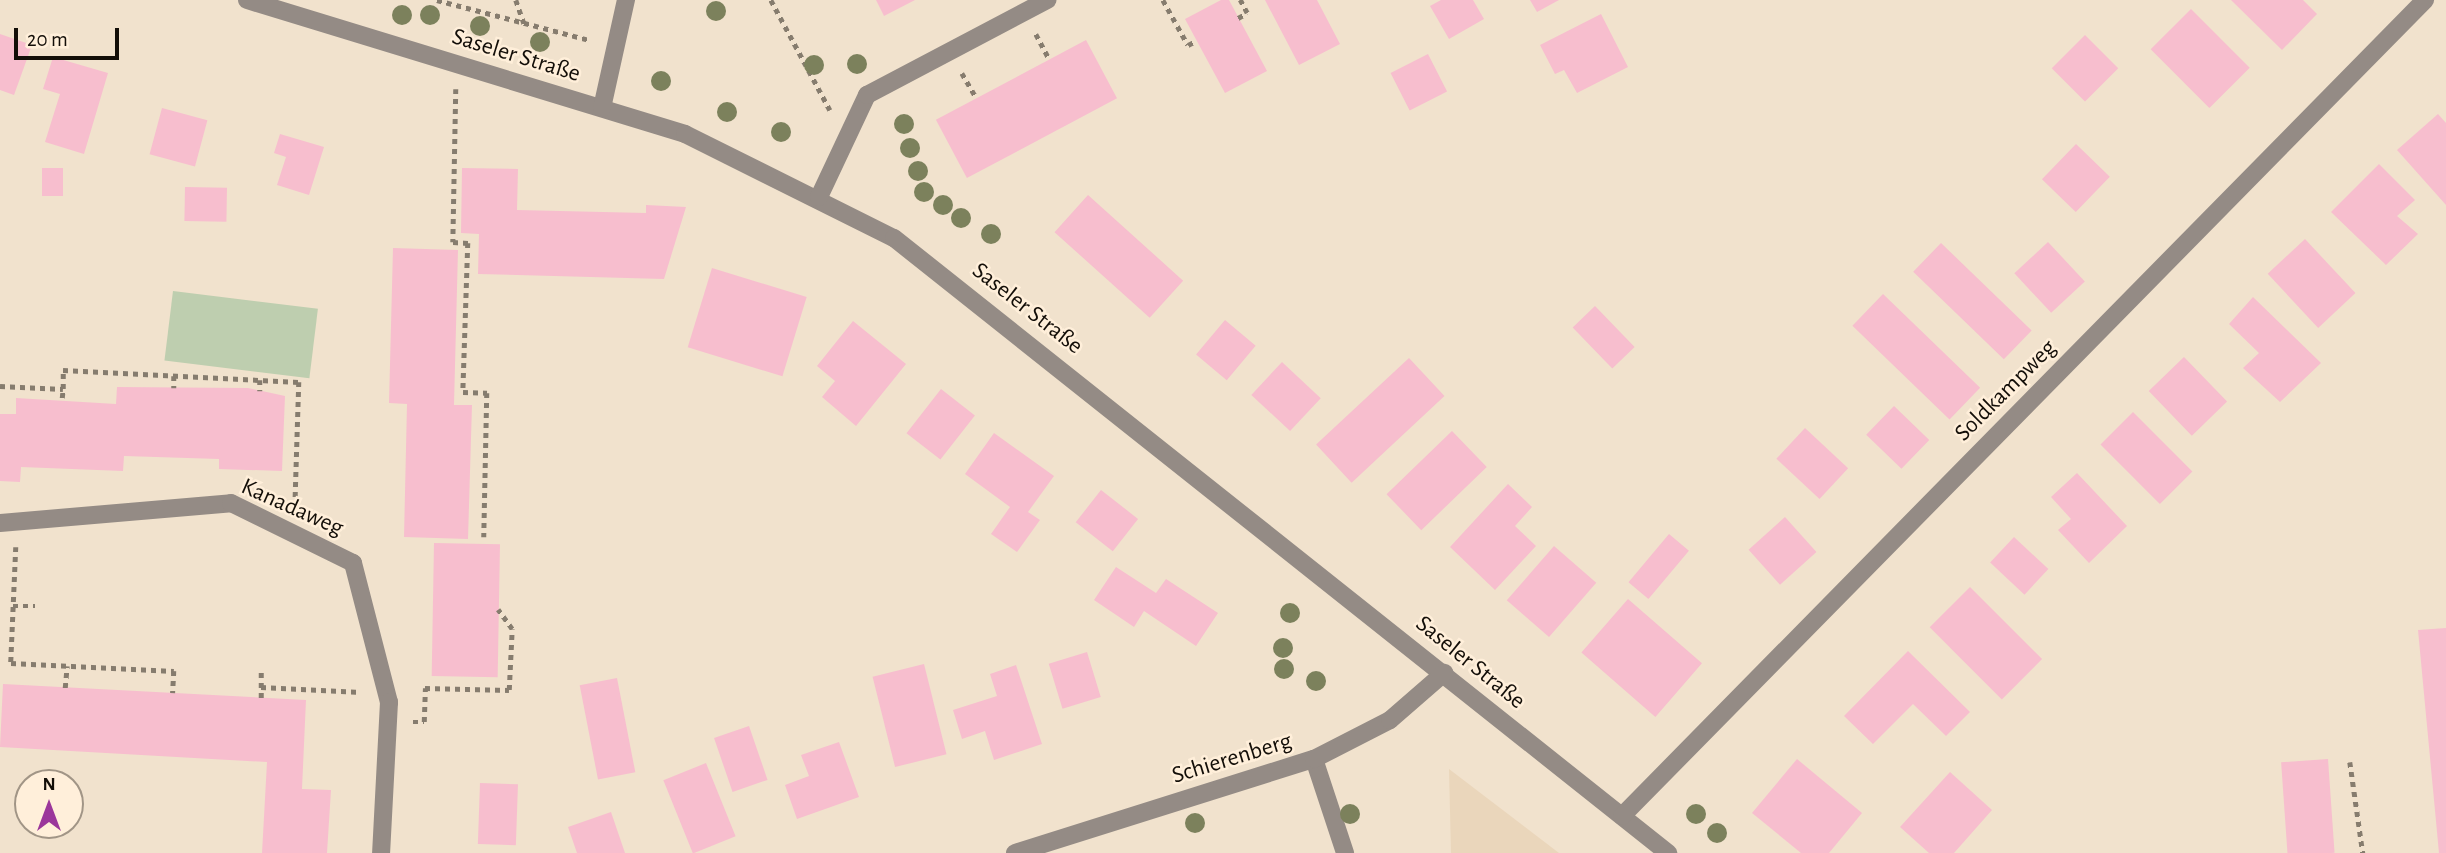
<!DOCTYPE html>
<html>
<head>
<meta charset="utf-8">
<style>
	body { margin:0 }
	#map { position:relative; width:2446px; height:853px; overflow:hidden; background:#f1e2cd; font-family:"Alegreya Sans",sans-serif }
	div>[style] { position:absolute }
	.built>* { inset:0; background:#ead6bb }
	.green>* { inset:0; background:#beceaf; transform-origin:0 0 }
	.building>* { inset:0; background:#f7bece; transform-origin:0 0 }
	.path>* { height:4.5px; margin-top:-2.25px; transform-origin:0; background:repeating-linear-gradient(90deg,#867c6e 0 5px,transparent 0 10px) }
	.minor>* { height:18px; margin:-9px; padding:0 9px; transform-origin:9px; border-radius:9px; background:#948b85 }
	.trees>* { width:20px; height:20px; margin:-10px; border-radius:50%; background:#7c815c }
	span { translate:-50% -50%; white-space:nowrap; text-align:center; line-height:1.15; -webkit-text-stroke:5px #ffefda; paint-order:stroke }
	.street-label { font-size:24px; color:#130e08 }
	.north { position:absolute; left:14px; top:769px; width:70px; height:70px; box-sizing:border-box; background:#ffefda; border:2px solid #a19586; border-radius:50%; rotate:0deg; font-size:19px; font-weight:700; line-height:28px; text-align:center; color:#130e08 }
	.north::after { content:''; display:block; margin:auto; width:24px; height:32px; background:#9b369b; clip-path:polygon(50% 0,100% 100%,50% 72%,0 100%) }
	.scale { position:absolute; left:14px; top:28px; width:105px; height:32px; box-sizing:border-box; border:4px solid #130e08; border-top:0; padding-left:9px; font-size:21px; line-height:24px; white-space:nowrap; color:#130e08; -webkit-text-stroke:5px #ffefda; paint-order:stroke }
</style>
</head>
<body>
<div id="map">
	<div class="built">
		<div style="clip-path:polygon(1449px 769px,1559px 853px,1451px 853px)"></div>
	</div>
	<div class="green">
		<div style="left:173px;top:291px;width:146px;height:70px;rotate:7deg"></div>
	</div>
	<div class="building">
		<div style="clip-path:polygon(876px 0,915px 0,884px 16px)"></div>
		<div style="clip-path:polygon(1221px 0,1229px 0,1267px 71px,1225px 93px,1185px 19px)"></div>
		<div style="clip-path:polygon(1265px 0,1317px 0,1340px 44px,1299px 65px)"></div>
		<div style="clip-path:polygon(1441px 0,1473px 0,1484px 19px,1449px 39px,1430px 6px)"></div>
		<div style="clip-path:polygon(1530px 0,1559px 0,1537px 12px)"></div>
		<div style="clip-path:polygon(2231px 0,2303px 0,2317px 14px,2282px 50px)"></div>
		<div style="left:2191px;top:9px;width:83px;height:57px;rotate:45deg"></div>
		<div style="clip-path:polygon(1601px 14px,1628px 67px,1577px 93px,1564px 70px,1555px 74px,1540px 45px)"></div>
		<div style="clip-path:polygon(0 34px,32px 45px,14px 95px,0 90px)"></div>
		<div style="left:2085px;top:35px;width:47px;height:47px;rotate:45deg"></div>
		<div style="left:1086px;top:40px;width:66px;height:170px;rotate:62deg"></div>
		<div style="left:1428px;top:54px;width:42px;height:42px;rotate:63deg"></div>
		<div style="clip-path:polygon(53px 57px,108px 73px,84px 154px,45px 142px,60px 94px,43px 89px)"></div>
		<div style="left:162px;top:108px;width:47px;height:48px;rotate:15deg"></div>
		<div style="clip-path:polygon(2438px 114px,2446px 123px,2446px 205px,2397px 150px)"></div>
		<div style="clip-path:polygon(280px 134px,324px 147px,309px 195px,277px 185px,286px 157px,274px 153px)"></div>
		<div style="left:2076px;top:144px;width:47px;height:49px;rotate:44deg"></div>
		<div style="clip-path:polygon(2379px 164px,2415px 200px,2397px 216px,2418px 234px,2386px 265px,2331px 212px)"></div>
		<div style="left:42px;top:168px;width:21px;height:28px"></div>
		<div style="clip-path:polygon(462px 168px,518px 169px,517px 210px,646px 213px,646px 205px,686px 207px,664px 279px,478px 274px,479px 234px,461px 233px)"></div>
		<div style="left:185px;top:187px;width:42px;height:34px;rotate:1deg"></div>
		<div style="left:1088px;top:195px;width:128px;height:50px;rotate:42deg"></div>
		<div style="left:2305px;top:239px;width:74px;height:51px;rotate:47deg"></div>
		<div style="left:2048px;top:242px;width:54px;height:46px;rotate:47deg"></div>
		<div style="left:1941px;top:243px;width:126px;height:40px;rotate:44deg"></div>
		<div style="clip-path:polygon(393px 248px,458px 250px,454px 405px,472px 405px,468px 539px,404px 537px,407px 404px,389px 403px)"></div>
		<div style="left:712px;top:268px;width:99px;height:83px;rotate:17deg"></div>
		<div style="left:1883px;top:294px;width:135px;height:44px;rotate:44deg"></div>
		<div style="clip-path:polygon(2253px 297px,2321px 363px,2280px 402px,2243px 368px,2259px 353px,2229px 324px)"></div>
		<div style="left:1595px;top:306px;width:57px;height:31px;rotate:46deg"></div>
		<div style="left:1225px;top:320px;width:40px;height:45px;rotate:40deg"></div>
		<div style="clip-path:polygon(853px 321px,906px 364px,856px 426px,822px 397px,835px 381px,817px 366px)"></div>
		<div style="left:2184px;top:357px;width:62px;height:49px;rotate:46deg"></div>
		<div style="left:1409px;top:358px;width:52px;height:127px;rotate:47deg"></div>
		<div style="left:1282px;top:362px;width:53px;height:45px;rotate:43deg"></div>
		<div style="clip-path:polygon(117px 387px,248px 388px,285px 396px,282px 471px,219px 469px,219px 459px,124px 456px,123px 471px,21px 467px,20px 482px,0 481px,0 414px,16px 414px,16px 398px,116px 404px)"></div>
		<div style="left:941px;top:389px;width:43px;height:56px;rotate:38deg"></div>
		<div style="left:1894px;top:406px;width:49px;height:40px;rotate:44deg"></div>
		<div style="left:2133px;top:412px;width:84px;height:46px;rotate:45deg"></div>
		<div style="left:1805px;top:428px;width:59px;height:42px;rotate:43deg"></div>
		<div style="left:1452px;top:431px;width:50px;height:91px;rotate:46deg"></div>
		<div style="clip-path:polygon(994px 433px,1054px 476px,1028px 512px,1040px 520px,1017px 552px,991px 534px,1010px 507px,965px 474px)"></div>
		<div style="clip-path:polygon(2077px 473px,2127px 526px,2089px 563px,2058px 530px,2071px 519px,2051px 497px)"></div>
		<div style="clip-path:polygon(1508px 484px,1532px 507px,1515px 526px,1536px 546px,1495px 590px,1450px 547px)"></div>
		<div style="left:1101px;top:490px;width:47px;height:41px;rotate:38deg"></div>
		<div style="left:1785px;top:517px;width:47px;height:49px;rotate:48deg"></div>
		<div style="left:1669px;top:534px;width:26px;height:63px;rotate:40deg"></div>
		<div style="left:2014px;top:537px;width:47px;height:35px;rotate:43deg"></div>
		<div style="left:434px;top:543px;width:66px;height:133px;rotate:1deg"></div>
		<div style="left:1554px;top:546px;width:56px;height:72px;rotate:41deg"></div>
		<div style="clip-path:polygon(1116px 567px,1156px 593px,1166px 579px,1218px 613px,1196px 646px,1144px 611px,1134px 627px,1094px 600px)"></div>
		<div style="left:1970px;top:587px;width:102px;height:57px;rotate:45deg"></div>
		<div style="left:1628px;top:599px;width:98px;height:71px;rotate:41deg"></div>
		<div style="clip-path:polygon(2446px 628px,2446px 853px,2439px 853px,2418px 630px)"></div>
		<div style="clip-path:polygon(1908px 651px,1970px 712px,1946px 736px,1913px 704px,1873px 744px,1844px 716px)"></div>
		<div style="left:1087px;top:652px;width:47px;height:40px;rotate:73deg"></div>
		<div style="left:924px;top:664px;width:93px;height:53px;rotate:76deg"></div>
		<div style="clip-path:polygon(1016px 665px,1042px 744px,994px 760px,985px 731px,962px 739px,953px 710px,997px 696px,990px 674px)"></div>
		<div style="left:617px;top:678px;width:96px;height:38px;rotate:79deg"></div>
		<div style="clip-path:polygon(3px 684px,306px 700px,302px 789px,331px 790px,327px 853px,262px 853px,267px 762px,0 747px)"></div>
		<div style="left:749px;top:726px;width:57px;height:37px;rotate:71deg"></div>
		<div style="clip-path:polygon(839px 742px,859px 797px,797px 819px,785px 785px,809px 776px,801px 755px)"></div>
		<div style="clip-path:polygon(1797px 759px,1862px 813px,1829px 853px,1801px 853px,1752px 813px)"></div>
		<div style="left:2328px;top:759px;width:94px;height:47px;rotate:86deg"></div>
		<div style="left:706px;top:763px;width:79px;height:46px;rotate:68deg"></div>
		<div style="clip-path:polygon(1950px 772px,1992px 810px,1954px 853px,1929px 853px,1900px 827px)"></div>
		<div style="left:480px;top:783px;width:38px;height:61px;rotate:2deg"></div>
		<div style="clip-path:polygon(611px 812px,625px 853px,577px 853px,568px 827px)"></div>
	</div>
	<div class="path">
		<div style="left:437px;top:0;width:158px;rotate:14.7deg"></div>
		<div style="left:516px;top:0;width:28px;rotate:71deg"></div>
		<div style="left:771px;top:0;width:125px;rotate:61.8deg"></div>
		<div style="left:1163px;top:0;width:51px;rotate:60.9deg"></div>
		<div style="left:1188px;top:45px;width:9px;rotate:-27deg"></div>
		<div style="left:1238px;top:18px;width:10px;rotate:-29deg"></div>
		<div style="left:1247px;top:13px;width:15px;rotate:-118deg"></div>
		<div style="left:1036px;top:34px;width:27px;rotate:62deg"></div>
		<div style="left:962px;top:73px;width:28px;rotate:60deg"></div>
		<div style="left:456px;top:89px;width:153px;rotate:91.1deg"></div>
		<div style="left:453px;top:242px;width:15px;rotate:4deg"></div>
		<div style="left:468px;top:243px;width:149px;rotate:91.9deg"></div>
		<div style="left:463px;top:392px;width:24px;rotate:2deg"></div>
		<div style="left:487px;top:393px;width:144px;rotate:91.2deg"></div>
		<div style="left:174px;top:376px;width:12px;rotate:90deg"></div>
		<div style="left:260px;top:380px;width:11px;rotate:90deg"></div>
		<div style="left:0;top:386px;width:63px;rotate:2.7deg"></div>
		<div style="left:63px;top:389px;width:19px;rotate:-90deg"></div>
		<div style="left:63px;top:370px;width:236px;rotate:2.9deg"></div>
		<div style="left:299px;top:382px;width:124px;rotate:91.8deg"></div>
		<div style="left:62px;top:398px;width:9px;rotate:-84deg"></div>
		<div style="left:16px;top:547px;width:116px;rotate:92.5deg"></div>
		<div style="left:11px;top:663px;width:163px;rotate:2.8deg"></div>
		<div style="left:174px;top:671px;width:22px;rotate:93deg"></div>
		<div style="left:13px;top:606px;width:22px"></div>
		<div style="left:261px;top:687px;width:100px;rotate:2.9deg"></div>
		<div style="left:65px;top:688px;width:22px;rotate:-85deg"></div>
		<div style="left:261px;top:698px;width:29px;rotate:-90deg"></div>
		<div style="left:413px;top:722px;width:11px"></div>
		<div style="left:424px;top:722px;width:34px;rotate:-88deg"></div>
		<div style="left:425px;top:688px;width:84px;rotate:1.4deg"></div>
		<div style="left:509px;top:690px;width:61px;rotate:-87.2deg"></div>
		<div style="left:512px;top:629px;width:24px;rotate:-126deg"></div>
		<div style="left:2350px;top:762px;width:92px;rotate:81.9deg"></div>
	</div>
	<div class="minor">
		<div style="left:247px;top:0;width:458px;rotate:17deg"></div>
		<div style="left:685px;top:134px;width:233px;rotate:26.5deg"></div>
		<div style="left:894px;top:238px;width:989px;rotate:38.47deg"></div>
		<div style="left:602px;top:108px;width:111px;rotate:-77.5deg"></div>
		<div style="left:819px;top:197px;width:113px;rotate:-64.8deg"></div>
		<div style="left:867px;top:95px;width:204px;rotate:-27.8deg"></div>
		<div style="left:0;top:523px;width:232px;rotate:-4.9deg"></div>
		<div style="left:231px;top:503px;width:136px;rotate:26.2deg"></div>
		<div style="left:353px;top:563px;width:144px;rotate:75.5deg"></div>
		<div style="left:389px;top:702px;width:151px;rotate:93deg"></div>
		<div style="left:1314px;top:759px;width:99px;rotate:71.7deg"></div>
		<div style="left:1622px;top:816px;width:1145px;rotate:-45.46deg"></div>
		<div style="left:1015px;top:853px;width:313px;rotate:-17.5deg"></div>
		<div style="left:1314px;top:759px;width:85px;rotate:-27.2deg"></div>
		<div style="left:1390px;top:720px;width:72px;rotate:-41deg"></div>
	</div>
	<div class="trees">
		<div style="left:716px;top:11px"></div>
		<div style="left:402px;top:15px"></div>
		<div style="left:430px;top:15px"></div>
		<div style="left:480px;top:26px"></div>
		<div style="left:540px;top:42px"></div>
		<div style="left:857px;top:64px"></div>
		<div style="left:814px;top:65px"></div>
		<div style="left:661px;top:81px"></div>
		<div style="left:727px;top:112px"></div>
		<div style="left:904px;top:124px"></div>
		<div style="left:781px;top:132px"></div>
		<div style="left:910px;top:148px"></div>
		<div style="left:918px;top:171px"></div>
		<div style="left:924px;top:192px"></div>
		<div style="left:943px;top:205px"></div>
		<div style="left:961px;top:218px"></div>
		<div style="left:991px;top:234px"></div>
		<div style="left:1290px;top:613px"></div>
		<div style="left:1283px;top:648px"></div>
		<div style="left:1284px;top:669px"></div>
		<div style="left:1316px;top:681px"></div>
		<div style="left:1350px;top:814px"></div>
		<div style="left:1696px;top:814px"></div>
		<div style="left:1195px;top:823px"></div>
		<div style="left:1717px;top:833px"></div>
	</div>
	<div class="street-label">
		<span style="left:516px;top:56px;rotate:17deg">Saseler Straße</span>
		<span style="left:1027px;top:309px;rotate:38deg">Saseler Straße</span>
		<span style="left:2006px;top:391px;rotate:-45deg">Soldkampweg</span>
		<span style="left:292px;top:508px;rotate:24deg">Kanadaweg</span>
		<span style="left:1470px;top:663px;rotate:39deg">Saseler Straße</span>
		<span style="left:1232px;top:759px;rotate:-17deg">Schierenberg</span>
	</div>
	<div class="north">N</div>
	<div class="scale">20 m</div>
</div>
</body>
</html>
